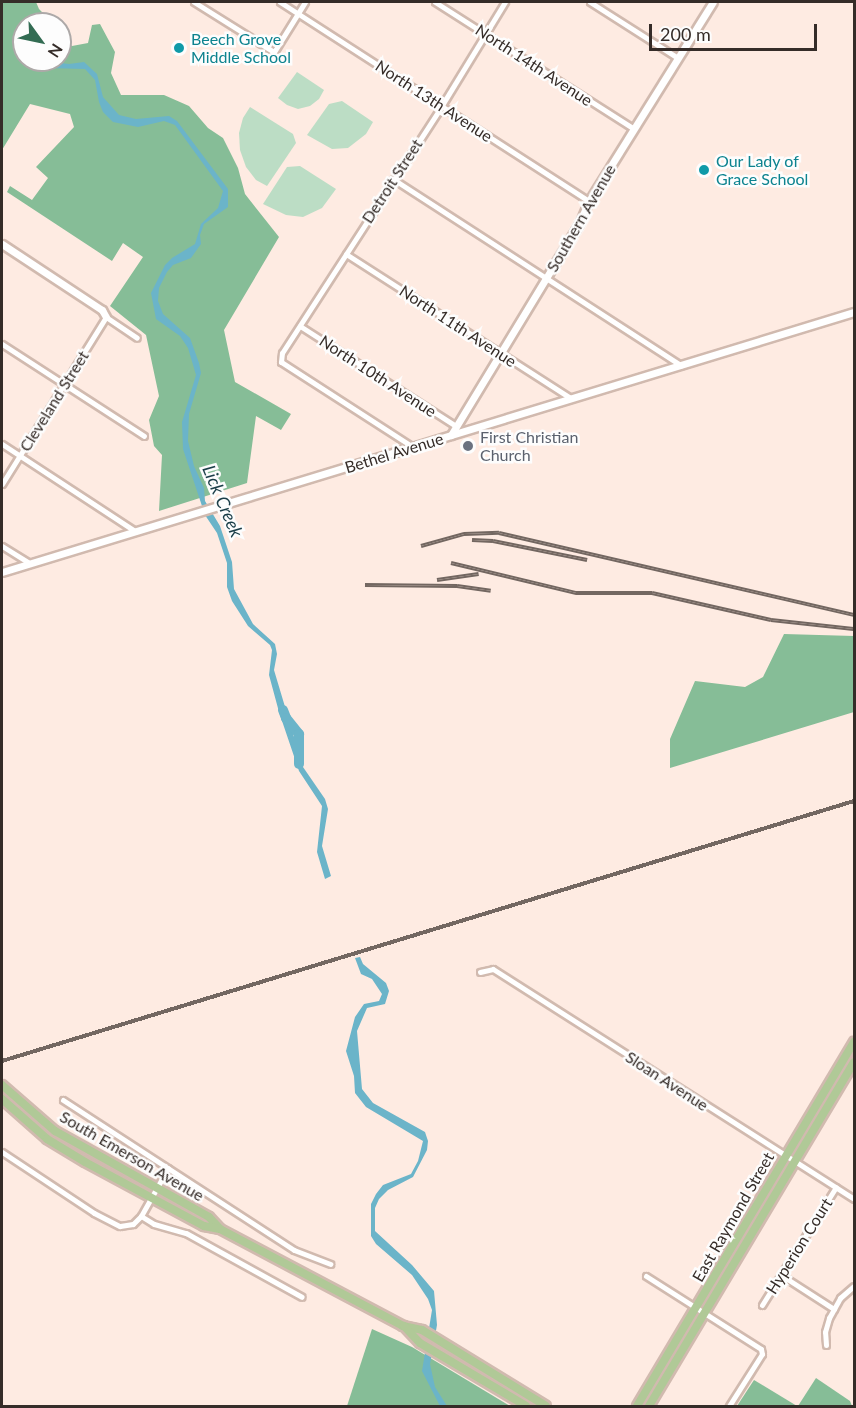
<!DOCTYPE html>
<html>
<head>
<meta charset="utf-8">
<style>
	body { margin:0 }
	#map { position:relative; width:856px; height:1408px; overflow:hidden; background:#feebe2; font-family:Lato,sans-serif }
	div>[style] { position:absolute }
	.green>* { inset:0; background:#bcddc5 }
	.forest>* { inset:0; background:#86bd97 }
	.water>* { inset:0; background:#6bb4c9 }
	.river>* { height:10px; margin:-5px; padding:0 5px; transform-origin:5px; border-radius:5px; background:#6bb4c9 }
	.roads { filter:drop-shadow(2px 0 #d1baaf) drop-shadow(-2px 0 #d1baaf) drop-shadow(0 2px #d1baaf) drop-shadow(0 -2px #d1baaf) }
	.minor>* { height:5px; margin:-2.5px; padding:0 2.5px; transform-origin:2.5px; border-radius:2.5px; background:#fff }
	.tertiary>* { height:7px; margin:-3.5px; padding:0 3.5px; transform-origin:3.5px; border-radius:3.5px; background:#fff }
	.primary>* { height:8px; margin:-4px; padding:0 4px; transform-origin:4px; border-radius:4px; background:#b0c997 }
	.rail>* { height:4px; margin-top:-2px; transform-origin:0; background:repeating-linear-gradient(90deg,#fdfdfd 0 4.5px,#736761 0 9px); box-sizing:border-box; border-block:2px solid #736761 }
	.dots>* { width:16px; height:16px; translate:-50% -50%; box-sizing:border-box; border:3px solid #fdfdfd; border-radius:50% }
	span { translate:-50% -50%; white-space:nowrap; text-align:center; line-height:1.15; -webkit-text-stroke:5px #fdfdfd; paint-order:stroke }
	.culture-label { font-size:16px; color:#0d838f }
	.left { translate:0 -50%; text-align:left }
	.street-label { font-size:16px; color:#352c28 }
	.worship-label { font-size:16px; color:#5b616d }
	.water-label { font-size:18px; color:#1b3e48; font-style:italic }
	.frame { position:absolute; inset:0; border:3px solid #352c28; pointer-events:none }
	.north { position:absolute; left:12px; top:12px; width:60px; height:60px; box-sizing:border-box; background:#fdfdfd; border:2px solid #ada9a8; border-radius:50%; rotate:123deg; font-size:16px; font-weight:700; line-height:24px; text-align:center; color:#352c28 }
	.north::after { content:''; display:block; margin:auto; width:21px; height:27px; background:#336c53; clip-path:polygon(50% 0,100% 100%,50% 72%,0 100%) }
	.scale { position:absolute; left:649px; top:24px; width:168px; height:27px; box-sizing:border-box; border:3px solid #352c28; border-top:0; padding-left:8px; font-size:18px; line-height:21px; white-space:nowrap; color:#352c28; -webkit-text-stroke:4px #fdfdfd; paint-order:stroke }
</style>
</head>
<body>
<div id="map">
	<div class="green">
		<div style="clip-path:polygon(297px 72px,324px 90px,319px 99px,310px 106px,298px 109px,287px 105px,278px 98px)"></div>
		<div style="clip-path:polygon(342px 101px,373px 122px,366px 134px,348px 148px,332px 149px,307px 135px,329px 104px)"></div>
		<div style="clip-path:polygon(250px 107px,293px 134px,296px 143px,267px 186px,256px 180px,246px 167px,240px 150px,239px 133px,243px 118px)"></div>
		<div style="clip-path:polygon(300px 166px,336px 189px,322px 208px,303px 217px,286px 215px,263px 204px,287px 167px)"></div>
	</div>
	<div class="forest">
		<div style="clip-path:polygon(2px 2px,36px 2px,39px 9px,54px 24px,24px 24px,24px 60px,60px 60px,60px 34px,72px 46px,88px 43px,92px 25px,100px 24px,115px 52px,111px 73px,121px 95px,164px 95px,189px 106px,208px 128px,223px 138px,238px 168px,245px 194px,279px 237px,224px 330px,235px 382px,291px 414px,281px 430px,256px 416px,247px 483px,159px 511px,162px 455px,154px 446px,149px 420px,159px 396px,146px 335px,110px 306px,143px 257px,123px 243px,112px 261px,7px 192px,10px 186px,32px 200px,48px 178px,36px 167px,74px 127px,70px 114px,30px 104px,2px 150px)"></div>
		<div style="clip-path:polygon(784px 634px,854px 636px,854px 712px,670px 768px,670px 739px,695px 681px,745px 687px,763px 677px)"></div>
		<div style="clip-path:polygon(372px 1329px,412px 1347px,510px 1406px,347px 1406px)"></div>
		<div style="clip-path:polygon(816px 1378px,850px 1401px,852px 1406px,798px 1406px)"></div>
		<div style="clip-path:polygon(754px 1380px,797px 1406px,737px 1406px)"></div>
	</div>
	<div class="water">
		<div style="clip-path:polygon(38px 60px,69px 64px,84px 62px,97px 74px,103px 97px,119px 115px,136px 119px,169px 116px,177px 121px,228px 189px,228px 207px,204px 224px,200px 235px,201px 244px,191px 258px,173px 265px,167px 272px,159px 288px,158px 301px,163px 314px,190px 338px,199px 363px,201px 373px,189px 414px,188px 441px,194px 466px,204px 488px,205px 501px,220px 526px,232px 562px,234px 589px,253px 624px,275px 644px,277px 654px,274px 670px,303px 767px,325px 799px,328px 809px,322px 846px,331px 876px,325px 879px,317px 852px,322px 806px,299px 771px,279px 712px,269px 675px,272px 650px,270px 645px,248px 626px,232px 601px,227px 587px,227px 563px,217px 533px,205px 515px,183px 449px,182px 422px,196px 375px,188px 348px,180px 336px,156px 319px,151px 293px,165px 265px,172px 258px,195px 244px,201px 224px,218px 208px,223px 191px,175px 125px,164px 121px,138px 127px,113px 122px,103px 112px,99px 102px,95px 80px,85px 69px,47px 68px)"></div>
		<div style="clip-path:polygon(360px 957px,363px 964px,386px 983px,389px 991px,385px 1004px,367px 1008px,357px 1031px,362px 1089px,373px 1103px,425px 1132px,428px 1141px,427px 1150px,413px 1177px,388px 1190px,379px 1199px,375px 1208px,375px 1231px,412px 1265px,434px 1291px,437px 1325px,430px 1364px,435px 1387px,447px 1406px,440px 1406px,422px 1371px,432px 1310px,428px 1299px,412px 1275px,376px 1244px,371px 1236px,371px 1204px,376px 1194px,383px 1185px,411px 1174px,418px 1161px,423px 1141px,366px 1107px,355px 1093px,354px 1076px,346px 1051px,355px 1017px,364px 1004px,379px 1001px,382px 994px,372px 979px,361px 974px,355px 958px)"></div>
	</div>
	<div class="river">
		<div style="left:283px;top:710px;width:9px;rotate:69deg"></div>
		<div style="left:286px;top:718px;width:21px;rotate:51deg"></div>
		<div style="left:299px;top:734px;width:30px;rotate:90deg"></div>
	</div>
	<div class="roads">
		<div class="minor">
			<div style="left:194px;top:2px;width:94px;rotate:32deg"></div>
			<div style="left:274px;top:52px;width:59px;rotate:-58.2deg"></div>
			<div style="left:280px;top:2px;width:368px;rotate:32.8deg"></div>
			<div style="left:435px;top:2px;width:236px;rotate:32.5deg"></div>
			<div style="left:590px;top:2px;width:104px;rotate:32.5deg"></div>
			<div style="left:393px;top:179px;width:343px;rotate:32.9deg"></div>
			<div style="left:346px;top:254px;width:266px;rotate:32.7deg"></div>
			<div style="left:300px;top:326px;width:185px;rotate:32.7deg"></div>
			<div style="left:2px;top:344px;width:169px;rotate:32.9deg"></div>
			<div style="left:2px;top:444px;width:159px;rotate:33.2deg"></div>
			<div style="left:413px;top:447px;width:157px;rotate:-147.2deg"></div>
			<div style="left:281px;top:362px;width:9px;rotate:-84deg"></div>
			<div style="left:282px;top:353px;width:289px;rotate:-57.1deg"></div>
			<div style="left:439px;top:110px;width:127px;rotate:-58.6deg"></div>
			<div style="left:2px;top:484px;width:197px;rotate:-58.1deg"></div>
			<div style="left:106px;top:317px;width:37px;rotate:34deg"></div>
			<div style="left:2px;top:546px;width:32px;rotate:32deg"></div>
			<div style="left:480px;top:972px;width:13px;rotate:-13deg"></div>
			<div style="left:493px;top:969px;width:428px;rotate:32.5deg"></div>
			<div style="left:63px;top:1100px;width:275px;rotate:33deg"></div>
			<div style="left:294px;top:1250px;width:39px;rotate:21deg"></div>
			<div style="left:2px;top:1152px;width:110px;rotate:33.5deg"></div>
			<div style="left:94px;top:1213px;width:29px;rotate:27deg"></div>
			<div style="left:120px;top:1226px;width:13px;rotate:-9deg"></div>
			<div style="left:133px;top:1224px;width:11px;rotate:-45deg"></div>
			<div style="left:141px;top:1216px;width:55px;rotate:-60.6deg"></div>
			<div style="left:141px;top:1216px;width:15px;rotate:32deg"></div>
			<div style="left:154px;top:1224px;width:33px;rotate:16deg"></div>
			<div style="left:186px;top:1233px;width:132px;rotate:28.9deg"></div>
			<div style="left:781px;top:1275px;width:63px;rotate:32.7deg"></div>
			<div style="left:646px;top:1276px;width:136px;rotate:32.4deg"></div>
			<div style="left:761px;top:1349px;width:5px;rotate:79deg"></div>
			<div style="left:762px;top:1354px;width:62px;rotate:122.4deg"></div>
			<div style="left:762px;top:1305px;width:139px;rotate:-57.9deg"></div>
			<div style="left:826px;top:1345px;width:13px;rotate:-94deg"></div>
			<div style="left:825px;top:1332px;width:15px;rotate:-74deg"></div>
			<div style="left:829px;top:1318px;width:23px;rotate:-61deg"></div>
			<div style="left:840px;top:1298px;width:18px;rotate:-41deg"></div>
		</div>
		<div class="tertiary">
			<div style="left:2px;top:244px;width:120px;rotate:33.4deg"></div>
			<div style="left:102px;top:310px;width:8px;rotate:60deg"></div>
			<div style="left:451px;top:435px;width:247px;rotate:-58.8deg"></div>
			<div style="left:579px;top:224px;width:25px;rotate:-67deg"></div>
			<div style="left:589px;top:201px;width:234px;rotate:-58.1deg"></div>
			<div style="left:2px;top:572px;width:891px;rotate:-16.97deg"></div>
		</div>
		<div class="primary">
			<div style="left:2px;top:1085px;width:70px;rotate:41deg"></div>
			<div style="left:55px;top:1131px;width:176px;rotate:29.2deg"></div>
			<div style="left:209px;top:1217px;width:16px;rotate:47deg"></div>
			<div style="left:2px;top:1099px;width:60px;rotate:41.6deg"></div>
			<div style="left:47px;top:1139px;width:44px;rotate:31.2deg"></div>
			<div style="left:85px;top:1162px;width:135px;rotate:28.3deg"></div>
			<div style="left:204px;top:1226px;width:16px;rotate:11deg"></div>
			<div style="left:220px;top:1229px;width:207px;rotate:27.9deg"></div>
			<div style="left:403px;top:1326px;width:19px;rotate:12deg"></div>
			<div style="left:422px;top:1330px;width:145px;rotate:31.5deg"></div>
			<div style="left:404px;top:1326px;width:23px;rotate:47deg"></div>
			<div style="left:420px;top:1343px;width:123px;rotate:30.7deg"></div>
			<div style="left:637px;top:1406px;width:424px;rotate:-59.2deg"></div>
			<div style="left:649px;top:1406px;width:400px;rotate:-59.2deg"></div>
		</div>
	</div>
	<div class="rail">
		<div style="left:472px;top:540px;width:21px;rotate:3deg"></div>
		<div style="left:493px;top:541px;width:96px;rotate:11.4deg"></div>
		<div style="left:421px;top:546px;width:45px;rotate:-15.6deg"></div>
		<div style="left:464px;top:534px;width:35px;rotate:-2deg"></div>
		<div style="left:499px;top:533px;width:364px;rotate:13deg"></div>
		<div style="left:451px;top:563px;width:129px;rotate:13.5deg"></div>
		<div style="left:576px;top:593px;width:76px"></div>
		<div style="left:652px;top:593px;width:122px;rotate:12.8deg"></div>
		<div style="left:771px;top:620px;width:83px;rotate:6.2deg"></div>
		<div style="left:437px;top:580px;width:42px;rotate:-8.1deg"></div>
		<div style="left:365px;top:585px;width:92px;rotate:0.6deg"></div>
		<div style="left:457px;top:586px;width:34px;rotate:8deg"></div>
		<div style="left:2px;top:1061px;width:891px;rotate:-16.97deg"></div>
	</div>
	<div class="dots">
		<div style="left:179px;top:48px;background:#0f9aa8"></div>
		<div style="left:704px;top:170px;background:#0f9aa8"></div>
		<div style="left:468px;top:446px;background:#6b7280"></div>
	</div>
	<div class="culture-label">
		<span class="left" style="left:191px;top:48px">Beech Grove<br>Middle School</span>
		<span class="left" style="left:716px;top:170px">Our Lady of<br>Grace School</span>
	</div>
	<div class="street-label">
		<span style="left:534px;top:65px;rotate:33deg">North 14th Avenue</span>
		<span style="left:434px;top:101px;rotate:33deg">North 13th Avenue</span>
		<span style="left:392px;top:181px;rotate:-57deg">Detroit Street</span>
		<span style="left:581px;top:218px;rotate:-60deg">Southern Avenue</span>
		<span style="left:458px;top:326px;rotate:33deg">North 11th Avenue</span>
		<span style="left:378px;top:376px;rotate:33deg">North 10th Avenue</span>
		<span style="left:54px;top:401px;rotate:-58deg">Cleveland Street</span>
		<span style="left:394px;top:453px;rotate:-17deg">Bethel Avenue</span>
		<span style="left:667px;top:1081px;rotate:33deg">Sloan Avenue</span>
		<span style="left:132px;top:1156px;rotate:30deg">South Emerson Avenue</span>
		<span style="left:733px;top:1217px;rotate:-60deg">East Raymond Street</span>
		<span style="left:799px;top:1246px;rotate:-58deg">Hyperion Court</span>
	</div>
	<div class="worship-label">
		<span class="left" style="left:480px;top:446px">First Christian<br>Church</span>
	</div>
	<div class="water-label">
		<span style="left:223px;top:501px;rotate:67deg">Lick Creek</span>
	</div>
	<div class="frame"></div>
	<div class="north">N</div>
	<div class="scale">200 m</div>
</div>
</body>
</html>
